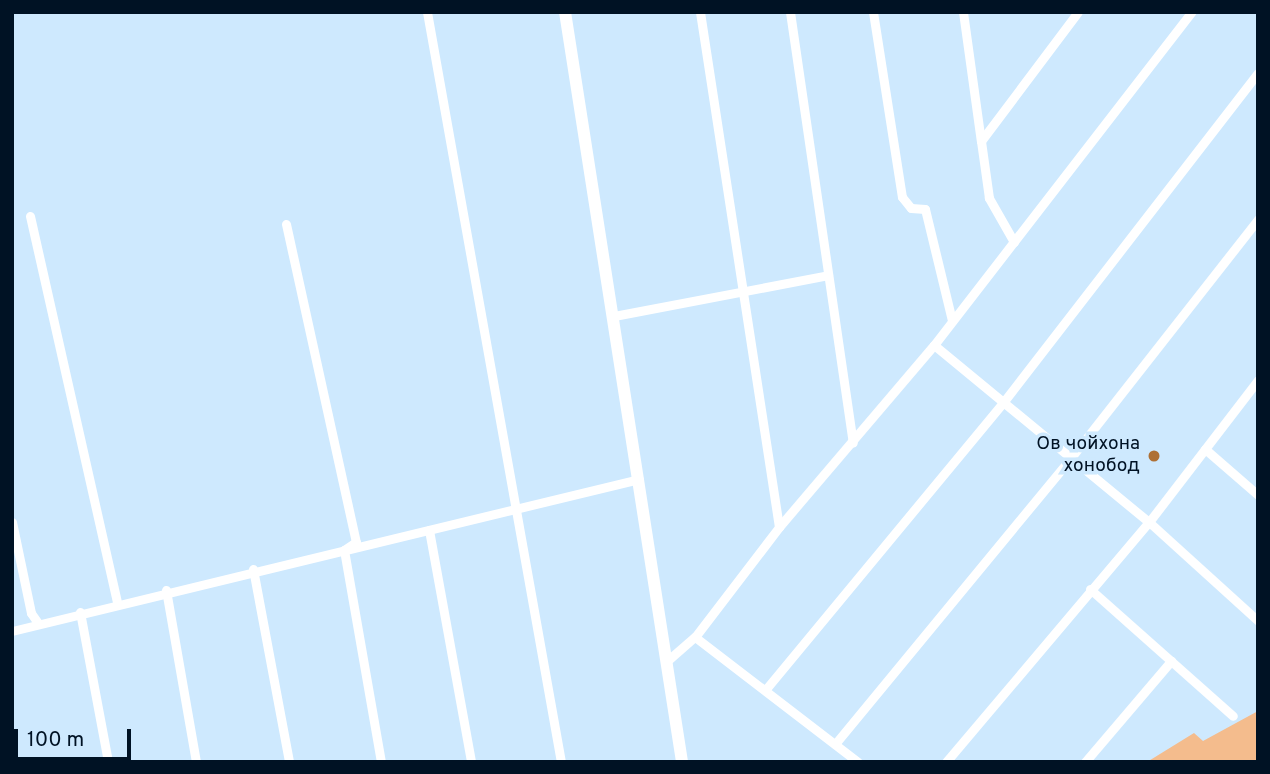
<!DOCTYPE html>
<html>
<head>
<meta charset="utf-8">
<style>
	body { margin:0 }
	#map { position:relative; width:1270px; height:774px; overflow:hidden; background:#cee9fe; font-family:Overpass,sans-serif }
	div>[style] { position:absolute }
	.green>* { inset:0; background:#f4bc8d }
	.street>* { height:9px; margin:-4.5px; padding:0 4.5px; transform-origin:4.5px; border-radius:4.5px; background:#fff }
	.secondary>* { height:12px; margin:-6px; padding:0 6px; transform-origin:6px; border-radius:6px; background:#fff }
	.dots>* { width:19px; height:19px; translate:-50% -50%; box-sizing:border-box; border:4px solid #cee9fe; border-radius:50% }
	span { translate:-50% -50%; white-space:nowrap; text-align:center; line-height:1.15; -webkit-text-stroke:7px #cee9fe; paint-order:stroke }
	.poi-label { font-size:19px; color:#001224 }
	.right { translate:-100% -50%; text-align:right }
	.frame { position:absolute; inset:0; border:14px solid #001224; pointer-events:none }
	.scale { position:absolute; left:14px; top:729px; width:117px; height:32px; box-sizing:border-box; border:4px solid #001224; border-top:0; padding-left:9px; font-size:21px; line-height:24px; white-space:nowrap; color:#001224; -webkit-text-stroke:5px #cee9fe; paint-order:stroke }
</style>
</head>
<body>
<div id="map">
	<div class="green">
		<div style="clip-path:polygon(1258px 711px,1258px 762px,1147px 762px,1194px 733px,1203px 741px)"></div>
	</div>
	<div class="street">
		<div style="left:427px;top:12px;width:762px;rotate:79.87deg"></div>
		<div style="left:700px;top:12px;width:521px;rotate:81.28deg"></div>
		<div style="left:790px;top:12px;width:435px;rotate:81.7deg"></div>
		<div style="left:873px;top:12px;width:187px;rotate:81.1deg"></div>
		<div style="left:902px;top:197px;width:14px;rotate:51deg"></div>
		<div style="left:911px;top:208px;width:14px;rotate:4deg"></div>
		<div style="left:925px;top:209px;width:115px;rotate:76.4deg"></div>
		<div style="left:963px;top:12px;width:130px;rotate:82.1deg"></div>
		<div style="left:30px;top:216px;width:397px;rotate:77.3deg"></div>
		<div style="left:286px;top:224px;width:326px;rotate:77.6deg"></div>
		<div style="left:356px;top:542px;width:14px;rotate:146deg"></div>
		<div style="left:344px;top:550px;width:215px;rotate:80.1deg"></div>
		<div style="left:1014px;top:242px;width:51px;rotate:-119.6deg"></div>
		<div style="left:989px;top:198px;width:58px;rotate:-98deg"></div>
		<div style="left:981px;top:141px;width:161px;rotate:-53.1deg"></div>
		<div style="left:614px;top:316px;width:218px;rotate:-10.8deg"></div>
		<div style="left:934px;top:345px;width:278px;rotate:39.5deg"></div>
		<div style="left:1149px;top:522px;width:147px;rotate:42.2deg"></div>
		<div style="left:1205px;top:449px;width:70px;rotate:41deg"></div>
		<div style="left:12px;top:522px;width:93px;rotate:78.2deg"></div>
		<div style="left:31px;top:613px;width:12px;rotate:55deg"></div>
		<div style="left:429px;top:530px;width:236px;rotate:79.7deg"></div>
		<div style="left:253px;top:569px;width:196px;rotate:79.4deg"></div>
		<div style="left:1090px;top:589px;width:191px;rotate:41.6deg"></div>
		<div style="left:166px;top:590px;width:175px;rotate:80.1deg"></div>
		<div style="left:80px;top:612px;width:153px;rotate:79.4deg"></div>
		<div style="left:12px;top:631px;width:645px;rotate:-13.63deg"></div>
		<div style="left:695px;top:637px;width:138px;rotate:-52.6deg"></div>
		<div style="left:779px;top:527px;width:239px;rotate:-49.6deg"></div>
		<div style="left:934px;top:345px;width:421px;rotate:-52.3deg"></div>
		<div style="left:667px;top:661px;width:37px;rotate:-41deg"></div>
		<div style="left:695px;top:637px;width:205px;rotate:37.5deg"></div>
		<div style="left:766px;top:689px;width:375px;rotate:-50.4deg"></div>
		<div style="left:1005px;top:400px;width:413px;rotate:-52.3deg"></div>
		<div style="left:835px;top:744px;width:369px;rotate:-50.5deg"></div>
		<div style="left:1070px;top:459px;width:305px;rotate:-51.9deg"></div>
		<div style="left:946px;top:762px;width:314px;rotate:-49.8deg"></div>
		<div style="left:1149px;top:522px;width:179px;rotate:-52.5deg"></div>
		<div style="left:1085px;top:762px;width:133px;rotate:-49.6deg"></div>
	</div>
	<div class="secondary">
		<div style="left:565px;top:12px;width:759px;rotate:81.13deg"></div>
	</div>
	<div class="dots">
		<div style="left:1154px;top:456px;background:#ae7035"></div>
	</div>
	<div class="poi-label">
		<span class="right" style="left:1140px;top:456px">Ов чойхона<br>хонобод</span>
	</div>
	<div class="frame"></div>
	<div class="scale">100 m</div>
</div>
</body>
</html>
